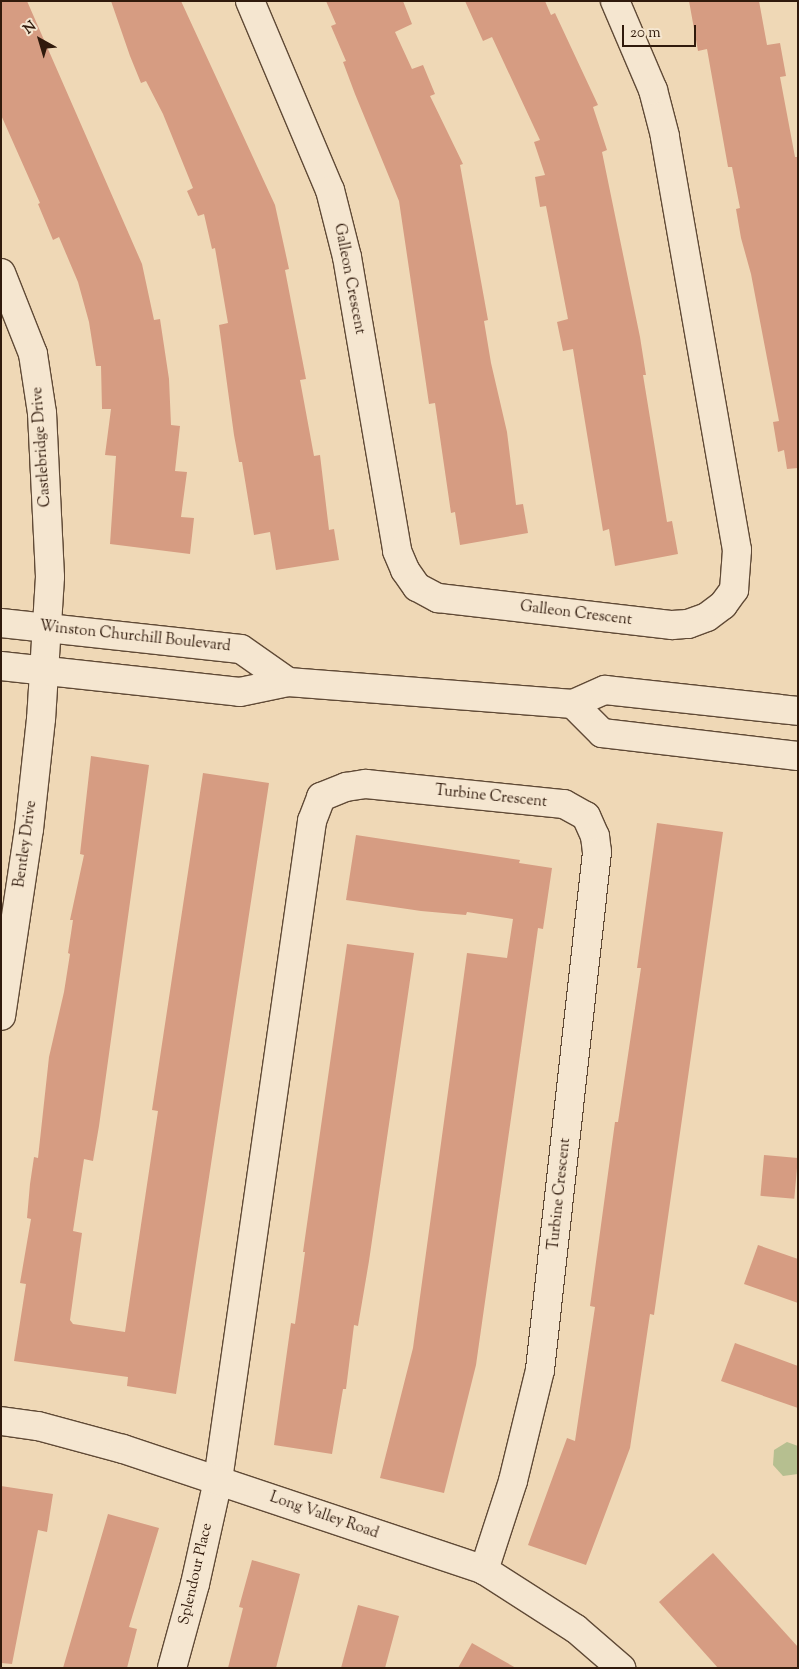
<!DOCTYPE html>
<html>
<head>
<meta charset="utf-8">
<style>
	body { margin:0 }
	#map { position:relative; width:799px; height:1669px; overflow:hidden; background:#efd8b6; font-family:"Sorts Mill Goudy",serif }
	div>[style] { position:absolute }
	.green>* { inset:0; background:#b6bf90 }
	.building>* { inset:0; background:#d69c82; transform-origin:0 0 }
	.roads { filter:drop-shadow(1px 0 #604a36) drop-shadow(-1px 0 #604a36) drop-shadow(0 1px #604a36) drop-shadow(0 -1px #604a36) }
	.minor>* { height:28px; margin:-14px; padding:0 14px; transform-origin:14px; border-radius:14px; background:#f5e6d0 }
	.tertiary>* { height:28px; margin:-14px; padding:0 14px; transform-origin:14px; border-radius:14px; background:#f5e6d0 }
	.secondary>* { height:28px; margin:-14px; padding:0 14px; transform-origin:14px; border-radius:14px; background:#f5e6d0 }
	span { translate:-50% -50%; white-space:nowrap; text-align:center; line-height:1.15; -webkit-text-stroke:4px #f5e6d0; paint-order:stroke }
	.street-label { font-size:15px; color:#301a0c }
	.frame { position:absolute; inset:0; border:2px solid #301a0c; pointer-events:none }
	.north { position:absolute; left:15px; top:15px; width:50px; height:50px; -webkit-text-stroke:4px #f5e6d0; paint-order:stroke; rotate:321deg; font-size:14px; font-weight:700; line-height:20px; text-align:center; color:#301a0c }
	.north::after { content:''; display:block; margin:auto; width:18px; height:22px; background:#301a0c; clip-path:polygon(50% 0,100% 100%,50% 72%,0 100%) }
	.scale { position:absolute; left:622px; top:25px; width:74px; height:22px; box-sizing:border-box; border:2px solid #301a0c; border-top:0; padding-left:6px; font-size:15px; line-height:18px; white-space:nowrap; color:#301a0c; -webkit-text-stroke:4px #f5e6d0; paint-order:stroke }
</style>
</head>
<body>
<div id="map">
	<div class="green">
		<div style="clip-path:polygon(787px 1442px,798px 1446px,798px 1474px,783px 1476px,773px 1465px,774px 1450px)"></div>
	</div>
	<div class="building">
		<div style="clip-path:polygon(1px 1px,27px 1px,142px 264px,154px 320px,160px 319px,169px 379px,171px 425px,180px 426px,175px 471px,187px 472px,181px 517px,194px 518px,190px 554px,110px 544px,116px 456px,105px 455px,111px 409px,102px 409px,101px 366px,96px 366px,89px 322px,78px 282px,59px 237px,53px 240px,38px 204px,40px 203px,1px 115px)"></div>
		<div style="clip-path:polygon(111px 1px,181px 1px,275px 205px,289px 269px,285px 270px,306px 379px,300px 380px,314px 456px,320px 455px,329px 530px,334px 529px,339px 560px,276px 570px,270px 532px,254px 535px,242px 462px,239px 462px,234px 435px,219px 325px,228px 323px,215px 248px,212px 249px,204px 214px,198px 216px,187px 191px,193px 188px,163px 114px,146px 81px,141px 83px,130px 56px)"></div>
		<div style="clip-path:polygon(326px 1px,403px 1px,412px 24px,395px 32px,412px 69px,423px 65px,435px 94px,430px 96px,463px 164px,460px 165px,488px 320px,484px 321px,491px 363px,507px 432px,516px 505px,523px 504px,528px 533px,460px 545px,455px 512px,451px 513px,435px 403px,429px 404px,399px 201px,355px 94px,343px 62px,346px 61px,331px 26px,336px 24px)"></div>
		<div style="clip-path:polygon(465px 1px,545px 1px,551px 15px,555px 13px,598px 105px,593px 107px,607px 150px,602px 152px,640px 337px,646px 375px,643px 375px,667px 522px,672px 521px,678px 554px,615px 566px,609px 529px,603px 531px,573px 349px,563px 351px,557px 322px,568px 319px,546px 206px,540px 207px,535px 177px,545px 175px,534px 142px,540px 140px,492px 37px,483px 41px)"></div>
		<div style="clip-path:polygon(689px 1px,759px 1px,767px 45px,780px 43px,786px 76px,780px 77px,795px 157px,798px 157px,798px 468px,787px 469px,784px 450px,778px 452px,773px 422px,779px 421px,751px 274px,741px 238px,736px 209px,740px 208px,732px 167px,728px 167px,707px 49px,698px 51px)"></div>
		<div style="clip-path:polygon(91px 756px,149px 765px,99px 1126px,93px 1161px,84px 1159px,73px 1231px,82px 1233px,70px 1320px,73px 1324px,125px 1332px,158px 1111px,152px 1110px,203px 773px,269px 783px,176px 1394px,127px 1386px,128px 1377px,14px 1361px,26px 1284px,20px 1283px,31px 1219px,27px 1218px,30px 1184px,34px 1157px,38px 1158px,49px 1057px,64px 992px,70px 954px,68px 953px,73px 920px,70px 920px,84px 855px,80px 854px)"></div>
		<div style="clip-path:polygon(657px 823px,723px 832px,654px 1315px,650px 1314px,630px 1448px,586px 1565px,528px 1545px,567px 1438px,575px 1441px,595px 1307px,590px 1306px,615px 1122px,618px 1122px,641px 968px,637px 968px)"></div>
		<div style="clip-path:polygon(356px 835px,520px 860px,519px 863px,552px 868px,543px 929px,538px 928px,476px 1365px,444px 1493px,380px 1478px,413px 1348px,467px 953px,507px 958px,513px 919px,467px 912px,466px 915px,421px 911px,346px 900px)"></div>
		<div style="clip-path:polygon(347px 944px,414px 953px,369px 1261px,358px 1326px,354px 1325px,346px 1389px,343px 1389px,332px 1454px,274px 1445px,291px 1323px,295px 1324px,305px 1252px,303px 1252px)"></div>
		<div style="left:764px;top:1155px;width:34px;height:41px;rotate:5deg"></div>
		<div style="clip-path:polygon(758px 1245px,798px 1259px,798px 1303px,744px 1284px)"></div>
		<div style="clip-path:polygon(735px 1343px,798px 1366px,798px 1408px,721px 1381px)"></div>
		<div style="clip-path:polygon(1px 1486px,53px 1494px,47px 1532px,38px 1530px,12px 1664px,1px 1663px)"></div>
		<div style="clip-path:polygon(108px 1514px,159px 1528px,129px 1627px,137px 1629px,127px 1668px,63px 1668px)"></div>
		<div style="clip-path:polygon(713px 1553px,798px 1647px,798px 1668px,718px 1668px,659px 1602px)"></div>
		<div style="clip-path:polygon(252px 1560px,300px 1574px,276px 1668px,228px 1668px,243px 1608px,239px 1607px)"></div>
		<div style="clip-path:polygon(358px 1605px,399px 1616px,385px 1668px,341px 1668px)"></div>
		<div style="clip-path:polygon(472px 1643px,516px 1668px,458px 1668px)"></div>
	</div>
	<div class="roads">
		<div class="minor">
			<div style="left:250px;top:1px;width:205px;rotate:67.1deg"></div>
			<div style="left:330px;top:190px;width:69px;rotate:75.8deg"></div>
			<div style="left:347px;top:257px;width:298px;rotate:80.3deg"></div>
			<div style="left:397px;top:551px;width:21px;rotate:67deg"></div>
			<div style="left:405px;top:570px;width:21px;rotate:55deg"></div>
			<div style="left:417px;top:587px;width:24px;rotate:28deg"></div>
			<div style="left:438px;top:598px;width:236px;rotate:6.6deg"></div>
			<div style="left:672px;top:625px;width:16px;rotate:-4deg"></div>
			<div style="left:688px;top:624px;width:20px;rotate:-20deg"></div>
			<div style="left:707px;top:617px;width:20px;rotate:-37deg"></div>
			<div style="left:723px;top:605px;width:19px;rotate:-54deg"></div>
			<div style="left:734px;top:590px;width:40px;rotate:-85.7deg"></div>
			<div style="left:737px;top:550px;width:420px;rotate:-99.9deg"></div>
			<div style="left:665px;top:136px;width:48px;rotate:-104.6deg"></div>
			<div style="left:653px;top:90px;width:97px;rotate:-113.1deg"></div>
			<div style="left:172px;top:1668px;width:87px;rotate:-74.7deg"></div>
			<div style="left:195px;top:1584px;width:107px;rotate:-77.5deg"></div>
			<div style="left:218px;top:1480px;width:666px;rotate:-81.88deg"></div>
			<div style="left:312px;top:821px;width:26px;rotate:-69deg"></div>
			<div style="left:321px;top:797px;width:27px;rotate:-22deg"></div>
			<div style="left:346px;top:787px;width:20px;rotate:-9deg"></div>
			<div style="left:366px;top:784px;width:199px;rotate:5.8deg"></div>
			<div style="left:564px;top:804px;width:25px;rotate:29deg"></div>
			<div style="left:586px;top:816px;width:22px;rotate:66deg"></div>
			<div style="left:595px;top:836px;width:16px;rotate:83deg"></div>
			<div style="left:597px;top:852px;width:521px;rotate:96.28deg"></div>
			<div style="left:540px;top:1370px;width:114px;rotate:103.7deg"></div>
			<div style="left:513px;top:1481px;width:94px;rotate:108deg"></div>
		</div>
		<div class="tertiary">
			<div style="left:1px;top:273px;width:87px;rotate:68.4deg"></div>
			<div style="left:33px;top:354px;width:60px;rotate:81.3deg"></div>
			<div style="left:42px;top:413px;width:164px;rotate:87.2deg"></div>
			<div style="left:50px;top:577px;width:142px;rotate:93.6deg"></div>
			<div style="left:41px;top:719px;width:111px;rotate:96.2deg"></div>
			<div style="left:29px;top:829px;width:189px;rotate:98.5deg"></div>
			<div style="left:1px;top:1421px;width:37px;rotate:8deg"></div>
			<div style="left:38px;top:1426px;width:88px;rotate:15.1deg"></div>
			<div style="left:123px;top:1449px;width:381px;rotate:18.5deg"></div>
			<div style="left:484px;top:1570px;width:109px;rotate:32.7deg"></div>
			<div style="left:576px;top:1629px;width:60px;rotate:40.9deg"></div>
		</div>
		<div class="secondary">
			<div style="left:1px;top:623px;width:241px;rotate:6.2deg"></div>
			<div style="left:241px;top:649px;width:57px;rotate:35.1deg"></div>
			<div style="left:1px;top:666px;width:240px;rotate:6.2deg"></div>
			<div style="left:240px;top:692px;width:49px;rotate:-11.8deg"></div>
			<div style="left:288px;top:682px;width:286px;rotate:4.4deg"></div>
			<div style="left:573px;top:704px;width:35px;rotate:-24deg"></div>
			<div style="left:605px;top:690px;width:194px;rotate:6.2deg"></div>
			<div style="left:573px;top:704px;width:41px;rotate:45deg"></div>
			<div style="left:602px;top:733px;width:197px;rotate:6.7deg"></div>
		</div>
	</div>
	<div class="street-label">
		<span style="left:349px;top:279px;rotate:79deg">Galleon Crescent</span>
		<span style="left:42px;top:447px;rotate:-94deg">Castlebridge Drive</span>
		<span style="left:576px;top:614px;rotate:7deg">Galleon Crescent</span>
		<span style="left:135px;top:637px;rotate:6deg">Winston Churchill Boulevard</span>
		<span style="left:491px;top:797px;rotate:6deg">Turbine Crescent</span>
		<span style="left:26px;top:844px;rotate:-82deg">Bentley Drive</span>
		<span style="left:560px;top:1194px;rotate:-84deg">Turbine Crescent</span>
		<span style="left:324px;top:1516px;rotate:19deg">Long Valley Road</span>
		<span style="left:196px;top:1574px;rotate:-77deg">Splendour Place</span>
	</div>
	<div class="frame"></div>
	<div class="north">N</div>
	<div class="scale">20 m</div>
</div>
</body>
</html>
